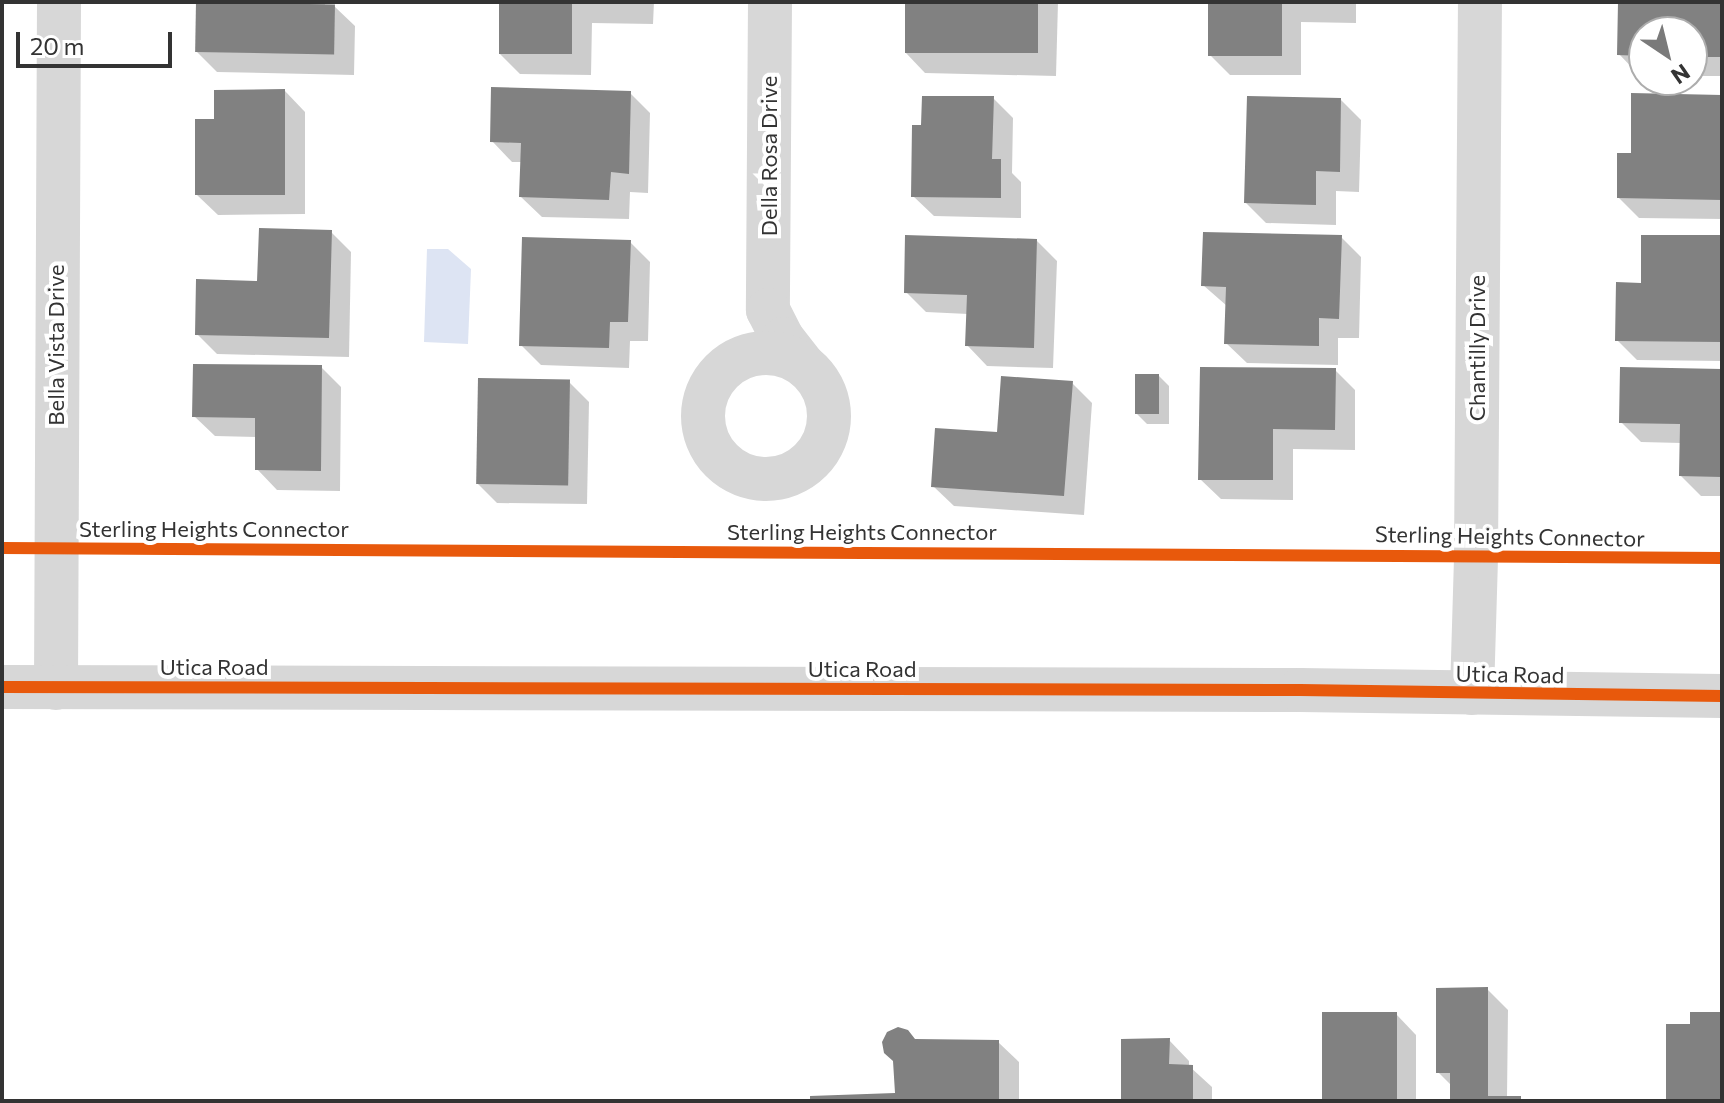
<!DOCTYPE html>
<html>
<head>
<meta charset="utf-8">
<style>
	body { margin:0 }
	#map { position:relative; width:1724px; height:1103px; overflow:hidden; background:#fff; font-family:Commissioner,sans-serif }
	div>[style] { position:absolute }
	.water>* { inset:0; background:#dde4f3 }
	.shadow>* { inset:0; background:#0003 }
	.building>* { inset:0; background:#818181; transform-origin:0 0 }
	.minor>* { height:44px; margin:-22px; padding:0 22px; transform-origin:22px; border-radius:22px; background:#d7d7d7 }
	.minor>.ring { margin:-22px; padding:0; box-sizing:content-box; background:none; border:44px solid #d7d7d7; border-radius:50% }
	.tertiary>* { height:44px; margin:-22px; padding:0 22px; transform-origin:22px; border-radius:22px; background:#d7d7d7 }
	.cycleway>* { height:12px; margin:-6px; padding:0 6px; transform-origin:6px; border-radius:6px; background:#e8590c }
	span { translate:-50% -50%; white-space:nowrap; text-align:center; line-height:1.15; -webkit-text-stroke:8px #fff; paint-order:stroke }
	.street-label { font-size:22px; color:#333 }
	.frame { position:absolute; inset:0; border:4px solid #333; pointer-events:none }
	.north { position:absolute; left:1628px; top:16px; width:80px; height:80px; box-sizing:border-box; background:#fff; border:2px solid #adadad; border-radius:50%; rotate:145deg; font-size:22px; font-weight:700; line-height:32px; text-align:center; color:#333 }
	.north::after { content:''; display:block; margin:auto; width:28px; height:36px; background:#7a7a7a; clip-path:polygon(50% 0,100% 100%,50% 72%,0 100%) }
	.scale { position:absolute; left:16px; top:32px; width:156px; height:36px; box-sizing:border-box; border:4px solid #333; border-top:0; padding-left:10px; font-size:24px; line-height:28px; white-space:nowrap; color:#333; -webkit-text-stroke:6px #fff; paint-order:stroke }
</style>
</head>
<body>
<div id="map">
	<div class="water">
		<div style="clip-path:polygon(427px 249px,448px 249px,471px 269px,468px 344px,424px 342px)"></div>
	</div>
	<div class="shadow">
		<div style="clip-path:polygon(198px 2px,325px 2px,325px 5px,334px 6px,355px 26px,354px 75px,217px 72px,197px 52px)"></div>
		<div style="clip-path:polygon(501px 2px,654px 2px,653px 24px,592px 23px,591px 75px,520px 74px,500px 54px)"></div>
		<div style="clip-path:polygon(970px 2px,1058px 2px,1056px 76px,925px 73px,905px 52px)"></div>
		<div style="clip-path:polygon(1210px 2px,1356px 2px,1356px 23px,1301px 22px,1301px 75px,1230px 75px,1210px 55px)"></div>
		<div style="clip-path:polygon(1620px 2px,1722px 2px,1722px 76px,1692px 76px,1692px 32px,1644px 32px,1644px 75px,1639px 75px,1619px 54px)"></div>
		<div style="clip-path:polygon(285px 91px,305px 112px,305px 214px,218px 215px,197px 195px,216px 121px)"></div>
		<div style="clip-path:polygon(630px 93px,650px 113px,648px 193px,630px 192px,629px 219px,542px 217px,521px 197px,522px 162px,512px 162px,492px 141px)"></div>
		<div style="clip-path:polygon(1722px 97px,1722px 219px,1639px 218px,1619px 198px,1633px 155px)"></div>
		<div style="clip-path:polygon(993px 98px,1013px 118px,1012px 173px,1021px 182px,1021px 218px,934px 216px,913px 196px,923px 126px)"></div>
		<div style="clip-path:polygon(1341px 100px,1361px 120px,1359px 192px,1336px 191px,1336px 225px,1266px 223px,1246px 203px)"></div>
		<div style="clip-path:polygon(331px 232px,351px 252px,349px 357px,217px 354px,197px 334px,259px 283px)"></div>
		<div style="clip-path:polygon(1341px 237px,1361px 257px,1359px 338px,1338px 338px,1338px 365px,1247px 363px,1226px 343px,1227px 306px,1203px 285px)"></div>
		<div style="clip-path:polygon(1722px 237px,1722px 361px,1637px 360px,1617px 340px)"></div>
		<div style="clip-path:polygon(1036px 240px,1057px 261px,1053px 368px,987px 366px,967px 345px,968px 314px,926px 312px,906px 292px)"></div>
		<div style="clip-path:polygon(630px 242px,650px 262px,648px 341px,630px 341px,629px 368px,541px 365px,521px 345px)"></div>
		<div style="clip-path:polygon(321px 367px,341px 387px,340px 491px,277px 490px,257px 469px,257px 437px,215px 436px,194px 416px)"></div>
		<div style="clip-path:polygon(1335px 370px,1355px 390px,1355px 450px,1293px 449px,1293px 500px,1221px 499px,1200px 479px)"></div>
		<div style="clip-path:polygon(1722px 371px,1722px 496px,1701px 496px,1681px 476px,1681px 443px,1641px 442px,1621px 422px)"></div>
		<div style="clip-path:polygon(1159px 376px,1169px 386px,1169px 424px,1147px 424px,1137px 414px)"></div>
		<div style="clip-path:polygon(569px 382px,589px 402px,587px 504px,497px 503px,477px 483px)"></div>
		<div style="clip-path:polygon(1072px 383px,1092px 403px,1084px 515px,954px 506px,933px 486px)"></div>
		<div style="clip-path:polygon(1487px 989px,1508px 1010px,1507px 1098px,1523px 1101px,1452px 1101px,1452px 1086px,1438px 1072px)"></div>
		<div style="clip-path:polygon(1396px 1014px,1416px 1035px,1416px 1101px,1325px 1101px)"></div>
		<div style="clip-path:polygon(1169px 1040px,1189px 1061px,1189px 1066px,1212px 1087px,1212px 1101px,1123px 1101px)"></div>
		<div style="clip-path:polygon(916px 1041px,998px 1042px,1019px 1062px,1019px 1101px,812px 1101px,897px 1095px)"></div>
	</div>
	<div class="building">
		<div style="left:196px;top:2px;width:139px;height:50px;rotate:1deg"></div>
		<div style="left:499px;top:2px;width:73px;height:52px"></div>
		<div style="left:905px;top:2px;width:133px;height:51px"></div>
		<div style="left:1208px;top:2px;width:74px;height:54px"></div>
		<div style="clip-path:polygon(1618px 2px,1722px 2px,1722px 57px,1692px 57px,1692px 32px,1644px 32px,1644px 56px,1617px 55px)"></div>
		<div style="clip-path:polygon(491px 87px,631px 91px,629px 174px,611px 172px,609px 200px,519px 197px,521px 143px,490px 142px)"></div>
		<div style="clip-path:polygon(285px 89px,285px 195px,195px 195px,195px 119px,214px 119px,214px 90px)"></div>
		<div style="clip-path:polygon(1631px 93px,1722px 95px,1722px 200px,1617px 198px,1617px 153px,1631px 153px)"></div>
		<div style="clip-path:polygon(922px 96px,994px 96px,992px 159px,1001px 159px,1001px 198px,911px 197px,912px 125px,921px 125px)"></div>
		<div style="clip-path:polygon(1247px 96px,1341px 98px,1340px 172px,1316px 171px,1316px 205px,1244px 203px)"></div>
		<div style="clip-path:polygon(259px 228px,332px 230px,329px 338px,195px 335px,196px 279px,257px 281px)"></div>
		<div style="clip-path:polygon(1203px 232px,1342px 235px,1339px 319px,1319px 318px,1319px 346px,1224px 344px,1226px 287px,1201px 286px)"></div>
		<div style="clip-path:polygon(905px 235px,1037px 239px,1034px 348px,965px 346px,967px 295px,904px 293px)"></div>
		<div style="clip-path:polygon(1641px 235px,1722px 235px,1722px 342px,1615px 341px,1616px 282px,1641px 283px)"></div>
		<div style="clip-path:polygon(522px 237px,631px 240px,628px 322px,610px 322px,609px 348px,519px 346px)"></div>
		<div style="clip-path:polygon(193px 364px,322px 365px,321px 471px,255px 470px,255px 418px,192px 417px)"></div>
		<div style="clip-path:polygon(1200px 367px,1336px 368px,1335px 430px,1273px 429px,1273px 480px,1198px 480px)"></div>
		<div style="clip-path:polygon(1620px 367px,1722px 369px,1722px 477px,1679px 476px,1680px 424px,1619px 423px)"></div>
		<div style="left:1159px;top:374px;width:40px;height:24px;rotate:90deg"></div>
		<div style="clip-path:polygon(1001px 376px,1073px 381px,1064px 496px,931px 487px,935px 428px,997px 432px)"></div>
		<div style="left:478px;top:378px;width:92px;height:106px;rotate:1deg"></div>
		<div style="clip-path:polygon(1488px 987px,1488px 1096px,1521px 1096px,1521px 1101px,1450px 1101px,1450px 1073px,1436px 1073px,1436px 988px)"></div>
		<div style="left:1397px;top:1012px;width:89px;height:75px;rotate:90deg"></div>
		<div style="clip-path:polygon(1690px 1012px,1722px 1012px,1722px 1101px,1666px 1101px,1666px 1024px,1690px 1024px)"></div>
		<div style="clip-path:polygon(898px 1027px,908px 1030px,915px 1039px,999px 1040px,999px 1101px,810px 1101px,810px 1096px,895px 1093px,893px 1061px,884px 1053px,882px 1042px,887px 1032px)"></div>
		<div style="clip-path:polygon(1170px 1038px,1169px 1064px,1193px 1065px,1193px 1101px,1121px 1101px,1121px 1039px)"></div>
	</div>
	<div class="minor">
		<div style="left:770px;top:2px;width:308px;rotate:90.4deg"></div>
		<div style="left:768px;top:310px;width:33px;rotate:63deg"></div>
		<div style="left:783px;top:339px;width:33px;rotate:52deg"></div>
		<div class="ring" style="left:703px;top:353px;width:82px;height:82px"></div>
		<div style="left:56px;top:688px;width:686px;rotate:-89.75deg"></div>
		<div style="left:1472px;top:693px;width:137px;rotate:-88.3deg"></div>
		<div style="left:1476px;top:556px;width:554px;rotate:-89.59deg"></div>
	</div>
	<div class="tertiary">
		<div style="left:2px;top:687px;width:1298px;rotate:0.13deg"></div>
		<div style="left:1300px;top:690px;width:422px;rotate:0.8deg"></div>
	</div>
	<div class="cycleway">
		<div style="left:2px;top:548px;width:1720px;rotate:0.33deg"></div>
		<div style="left:2px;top:687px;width:1298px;rotate:0.13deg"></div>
		<div style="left:1300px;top:690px;width:422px;rotate:0.8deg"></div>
	</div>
	<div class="street-label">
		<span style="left:769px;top:156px;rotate:-90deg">Della Rosa Drive</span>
		<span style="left:56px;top:345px;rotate:-90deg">Bella Vista Drive</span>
		<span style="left:1477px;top:348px;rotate:-90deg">Chantilly Drive</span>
		<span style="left:214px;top:529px">Sterling Heights Connector</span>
		<span style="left:862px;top:532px">Sterling Heights Connector</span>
		<span style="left:1510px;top:536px;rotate:1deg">Sterling Heights Connector</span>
		<span style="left:214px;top:667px">Utica Road</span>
		<span style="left:862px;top:669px">Utica Road</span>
		<span style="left:1510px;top:674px;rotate:1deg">Utica Road</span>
	</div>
	<div class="frame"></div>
	<div class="north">N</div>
	<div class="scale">20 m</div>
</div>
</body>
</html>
